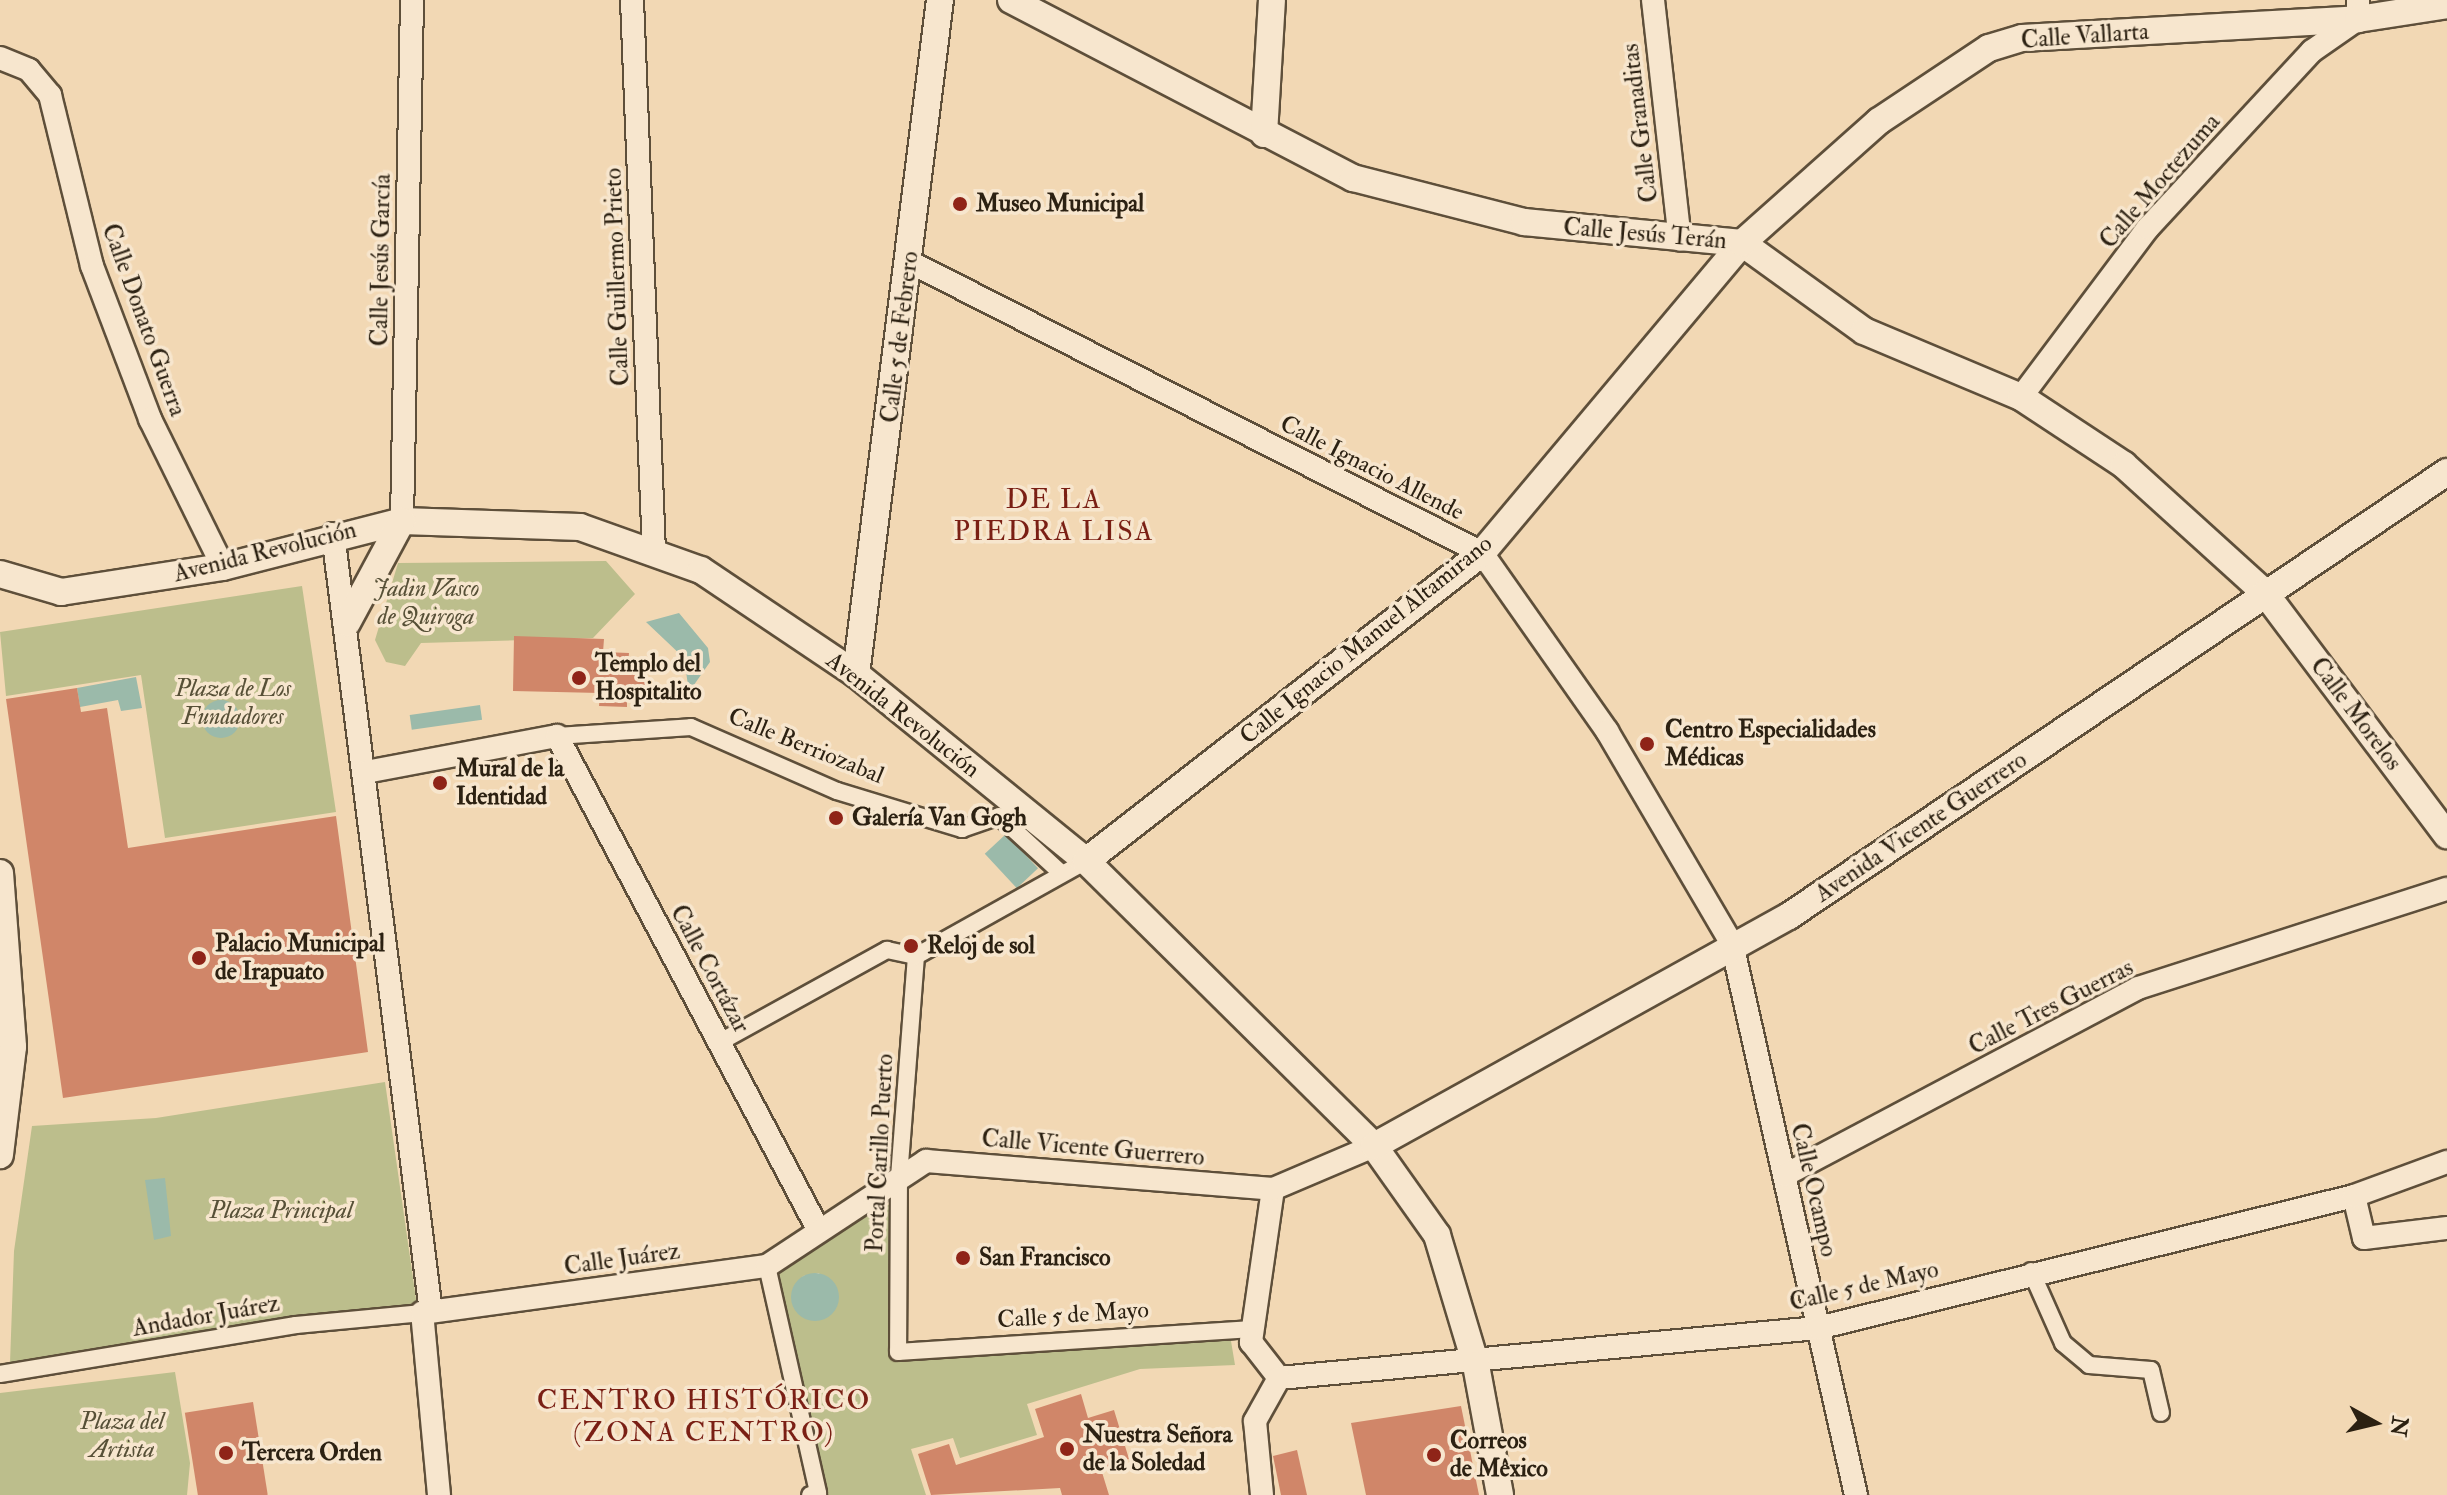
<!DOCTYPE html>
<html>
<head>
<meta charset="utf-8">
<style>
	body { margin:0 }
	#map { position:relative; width:2447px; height:1495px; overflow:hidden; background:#f2d8b4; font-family:"IM FELL Double Pica",serif }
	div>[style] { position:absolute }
	.green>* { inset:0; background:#bcbe8c }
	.water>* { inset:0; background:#9bbaaa; transform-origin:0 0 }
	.round { border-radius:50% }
	.building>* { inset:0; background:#d08669; transform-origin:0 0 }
	.roads { filter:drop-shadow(2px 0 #5e4f3a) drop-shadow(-2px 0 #5e4f3a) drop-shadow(0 2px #5e4f3a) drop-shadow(0 -2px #5e4f3a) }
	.pedestrian>* { height:16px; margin:-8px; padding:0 8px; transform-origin:8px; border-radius:8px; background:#f7e6ce }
	.minor>* { height:22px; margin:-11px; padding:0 11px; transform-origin:11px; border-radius:11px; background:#f7e6ce }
	.tertiary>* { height:26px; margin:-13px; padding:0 13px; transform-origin:13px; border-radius:13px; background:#f7e6ce }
	.dots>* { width:22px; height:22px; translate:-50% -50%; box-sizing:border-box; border:4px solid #f7e6ce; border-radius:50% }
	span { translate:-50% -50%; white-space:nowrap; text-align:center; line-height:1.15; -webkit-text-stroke:7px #f7e6ce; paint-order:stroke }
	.street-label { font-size:24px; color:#2c2112 }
	.poi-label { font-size:24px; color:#2c2112; font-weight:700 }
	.left { translate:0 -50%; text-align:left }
	.park-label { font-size:24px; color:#575037; font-style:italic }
	.quarter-label { font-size:28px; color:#7a1f14; letter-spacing:2px }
	.north { position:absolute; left:2335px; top:1383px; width:80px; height:80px; -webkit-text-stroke:6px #f7e6ce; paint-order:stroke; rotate:98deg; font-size:22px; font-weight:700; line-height:32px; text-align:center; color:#2c2112 }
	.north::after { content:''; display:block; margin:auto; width:28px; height:36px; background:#2c2112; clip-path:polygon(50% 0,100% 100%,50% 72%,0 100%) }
</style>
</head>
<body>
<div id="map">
	<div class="green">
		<div style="clip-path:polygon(606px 561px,635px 594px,593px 638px,421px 643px,405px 666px,386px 662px,375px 640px,398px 563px)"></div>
		<div style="clip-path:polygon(302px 586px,336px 812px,165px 838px,141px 675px,6px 696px,0 632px)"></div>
		<div style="clip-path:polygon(385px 1082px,417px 1306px,10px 1363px,14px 1251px,32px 1126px,156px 1118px)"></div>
		<div style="clip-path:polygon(evenodd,891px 1204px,898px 1352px,1230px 1335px,1235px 1365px,1140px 1369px,1027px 1404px,1037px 1435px,960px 1458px,953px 1438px,911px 1449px,926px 1495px,819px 1495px,775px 1275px,829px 1227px,891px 1204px,819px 1273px,837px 1304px,807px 1319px,792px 1303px,803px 1276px,819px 1273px)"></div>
		<div style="clip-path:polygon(175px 1372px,190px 1463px,187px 1495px,0 1495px,0 1393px)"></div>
	</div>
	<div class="water">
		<div style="clip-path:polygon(679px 613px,708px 648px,710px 662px,689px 692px,684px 658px,646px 622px)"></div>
		<div style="clip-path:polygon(136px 677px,142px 708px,121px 711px,118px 700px,80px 707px,77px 688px)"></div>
		<div class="round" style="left:202px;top:700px;width:38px;height:38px"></div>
		<div style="left:480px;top:705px;width:15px;height:71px;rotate:82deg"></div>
		<div style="left:1006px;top:834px;width:47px;height:29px;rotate:47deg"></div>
		<div style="clip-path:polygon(165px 1178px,171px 1236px,154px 1240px,145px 1180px)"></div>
		<div class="round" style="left:791px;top:1273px;width:48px;height:48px"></div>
	</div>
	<div class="building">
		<div style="clip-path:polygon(514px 636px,604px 639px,603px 652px,629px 653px,628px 665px,646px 666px,645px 694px,627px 694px,627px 707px,599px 706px,600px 693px,513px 691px)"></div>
		<div style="clip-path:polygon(77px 688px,81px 712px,107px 708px,128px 848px,336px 816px,368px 1052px,63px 1098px,6px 699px)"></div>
		<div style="clip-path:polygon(1081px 1394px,1088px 1418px,1114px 1410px,1129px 1459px,1101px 1469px,1109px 1495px,1062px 1495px,1060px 1488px,931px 1495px,918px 1454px,949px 1444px,956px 1465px,1044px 1437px,1035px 1409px)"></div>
		<div style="left:253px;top:1402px;width:94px;height:69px;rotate:81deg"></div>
		<div style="clip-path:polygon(1461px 1406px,1479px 1495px,1366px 1495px,1351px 1423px)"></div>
		<div style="clip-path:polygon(1297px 1450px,1307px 1495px,1281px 1495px,1273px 1456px)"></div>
	</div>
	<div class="roads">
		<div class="pedestrian">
			<div style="left:557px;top:736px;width:134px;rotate:-3.8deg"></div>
			<div style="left:691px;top:727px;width:159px;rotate:23.7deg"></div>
			<div style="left:837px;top:791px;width:131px;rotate:16.9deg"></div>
			<div style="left:962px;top:829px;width:39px;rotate:-19deg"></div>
			<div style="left:999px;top:816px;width:83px;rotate:42.6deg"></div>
			<div style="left:916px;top:956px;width:220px;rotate:94.4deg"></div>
			<div style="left:899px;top:1175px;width:177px;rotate:90.3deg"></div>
			<div style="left:898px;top:1352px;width:355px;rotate:-3.7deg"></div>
			<div style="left:720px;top:1042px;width:191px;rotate:-28.9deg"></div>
			<div style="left:887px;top:950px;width:30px;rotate:12deg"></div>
			<div style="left:916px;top:956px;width:195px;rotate:-29.2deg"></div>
			<div style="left:767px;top:1266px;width:233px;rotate:77.3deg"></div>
			<div style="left:818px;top:1493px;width:8px;rotate:166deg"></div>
			<div style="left:2031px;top:1271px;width:79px;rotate:66deg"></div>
			<div style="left:2063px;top:1343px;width:34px;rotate:40deg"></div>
			<div style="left:2089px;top:1365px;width:62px;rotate:4.6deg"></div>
			<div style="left:2151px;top:1370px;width:44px;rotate:76.9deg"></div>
			<div style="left:0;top:1374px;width:300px;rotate:-9.4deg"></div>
			<div style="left:296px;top:1325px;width:127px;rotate:-5.4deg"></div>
		</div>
		<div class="minor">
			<div style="left:632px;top:0;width:553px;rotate:87.72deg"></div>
			<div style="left:1653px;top:0;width:241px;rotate:83.6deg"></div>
			<div style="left:0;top:58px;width:31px;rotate:22deg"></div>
			<div style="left:29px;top:70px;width:33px;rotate:50deg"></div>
			<div style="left:50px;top:95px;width:176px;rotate:76.2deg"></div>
			<div style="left:92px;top:266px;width:164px;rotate:69.2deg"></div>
			<div style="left:150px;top:419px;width:165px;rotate:63.7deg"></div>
			<div style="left:910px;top:262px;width:642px;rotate:26.96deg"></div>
			<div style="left:1482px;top:553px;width:218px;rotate:54.9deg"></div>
			<div style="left:1607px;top:731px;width:247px;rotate:59.6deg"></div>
			<div style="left:1732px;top:944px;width:565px;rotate:77.32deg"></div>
			<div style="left:2021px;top:397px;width:211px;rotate:-53.1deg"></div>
			<div style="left:2148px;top:228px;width:241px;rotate:-47.2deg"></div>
			<div style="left:2312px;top:51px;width:56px;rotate:-34.8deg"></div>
			<div style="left:2358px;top:19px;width:19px;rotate:-90deg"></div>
			<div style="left:402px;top:521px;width:521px;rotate:-88.9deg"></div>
			<div style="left:333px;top:534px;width:784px;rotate:82.82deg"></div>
			<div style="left:366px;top:772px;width:194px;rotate:-10.7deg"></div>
			<div style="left:557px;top:736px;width:556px;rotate:62.1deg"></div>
			<div style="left:1785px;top:1175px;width:399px;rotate:-27.9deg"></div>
			<div style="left:2138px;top:988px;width:324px;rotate:-17.8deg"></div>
			<div style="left:1273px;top:1189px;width:155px;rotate:98.2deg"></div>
			<div style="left:1251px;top:1342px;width:46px;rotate:52.1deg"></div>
			<div style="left:2354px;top:1196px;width:43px;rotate:76.6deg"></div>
			<div style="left:2364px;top:1238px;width:84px;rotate:-6.9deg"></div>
			<div style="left:1279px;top:1378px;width:541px;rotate:-5.3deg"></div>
			<div style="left:1818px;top:1328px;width:552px;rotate:-13.83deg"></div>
			<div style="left:2354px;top:1196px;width:99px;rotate:-20.1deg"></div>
			<div style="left:439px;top:1495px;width:183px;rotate:-95.3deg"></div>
			<div style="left:422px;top:1313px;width:348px;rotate:-7.8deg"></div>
			<div style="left:767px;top:1266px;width:191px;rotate:-33.4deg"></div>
			<div style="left:926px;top:1161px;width:348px;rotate:4.6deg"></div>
			<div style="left:1273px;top:1189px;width:110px;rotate:-23.1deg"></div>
			<div style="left:1262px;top:1495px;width:74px;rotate:-95.4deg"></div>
			<div style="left:1255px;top:1421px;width:49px;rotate:-60.8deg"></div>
		</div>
		<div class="tertiary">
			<div style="left:1011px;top:0;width:386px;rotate:27.5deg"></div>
			<div style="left:1353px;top:178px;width:177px;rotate:14.4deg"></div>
			<div style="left:1524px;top:222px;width:219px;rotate:5.5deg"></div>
			<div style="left:1742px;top:243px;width:150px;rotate:35.8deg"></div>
			<div style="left:1864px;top:331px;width:170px;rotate:22.8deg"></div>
			<div style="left:2021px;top:397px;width:123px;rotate:33.4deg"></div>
			<div style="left:2124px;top:465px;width:190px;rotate:42.2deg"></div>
			<div style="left:2265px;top:593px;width:303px;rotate:53.1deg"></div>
			<div style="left:1264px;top:134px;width:134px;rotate:-86.6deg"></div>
			<div style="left:0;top:574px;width:64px;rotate:16.4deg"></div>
			<div style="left:61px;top:592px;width:164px;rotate:-8.8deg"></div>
			<div style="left:223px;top:567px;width:185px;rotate:-14.4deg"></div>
			<div style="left:402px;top:521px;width:178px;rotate:1.9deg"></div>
			<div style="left:580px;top:527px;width:128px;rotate:19.6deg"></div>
			<div style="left:701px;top:570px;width:187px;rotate:33.9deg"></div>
			<div style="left:856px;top:674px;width:296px;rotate:39.1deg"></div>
			<div style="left:1086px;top:861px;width:405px;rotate:44.7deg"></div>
			<div style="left:1374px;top:1146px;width:109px;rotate:54.7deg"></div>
			<div style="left:1437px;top:1235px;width:136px;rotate:73.3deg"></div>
			<div style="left:1476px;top:1365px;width:132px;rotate:79.5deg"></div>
			<div style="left:347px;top:623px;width:116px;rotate:-61.7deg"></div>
			<div style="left:856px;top:674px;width:679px;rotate:-82.9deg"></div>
			<div style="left:1086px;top:861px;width:502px;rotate:-37.87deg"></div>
			<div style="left:1482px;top:553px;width:405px;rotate:-50deg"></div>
			<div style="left:1742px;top:243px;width:183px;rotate:-41.7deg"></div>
			<div style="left:1879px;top:121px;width:132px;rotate:-33.6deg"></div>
			<div style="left:1989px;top:48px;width:34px;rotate:-17deg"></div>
			<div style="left:2022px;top:38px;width:337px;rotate:-3.2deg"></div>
			<div style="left:2358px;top:19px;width:90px;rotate:-8.9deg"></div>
			<div style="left:0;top:873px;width:174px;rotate:85.7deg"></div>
			<div style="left:13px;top:1047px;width:109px;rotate:96.9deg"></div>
			<div style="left:1374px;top:1146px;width:474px;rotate:-29deg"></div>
			<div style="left:1789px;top:916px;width:794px;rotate:-34.01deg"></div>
		</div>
	</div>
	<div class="dots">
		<div style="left:960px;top:204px;background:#8f2418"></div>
		<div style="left:579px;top:678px;background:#8f2418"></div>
		<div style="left:1647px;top:744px;background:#8f2418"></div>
		<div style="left:440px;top:783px;background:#8f2418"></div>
		<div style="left:836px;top:818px;background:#8f2418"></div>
		<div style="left:911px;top:946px;background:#8f2418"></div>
		<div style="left:199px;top:958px;background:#8f2418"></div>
		<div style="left:963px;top:1258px;background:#8f2418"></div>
		<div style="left:1067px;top:1449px;background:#8f2418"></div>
		<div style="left:226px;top:1453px;background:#8f2418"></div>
		<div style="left:1434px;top:1455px;background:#8f2418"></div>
	</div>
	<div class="street-label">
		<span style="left:2085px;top:36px;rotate:-4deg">Calle Vallarta</span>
		<span style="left:1640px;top:123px;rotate:-97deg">Calle Granaditas</span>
		<span style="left:2160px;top:181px;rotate:-49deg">Calle Moctezuma</span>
		<span style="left:1645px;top:234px;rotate:5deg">Calle Jesús Terán</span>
		<span style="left:381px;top:260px;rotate:-89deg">Calle Jesús García</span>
		<span style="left:617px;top:277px;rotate:-92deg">Calle Guillermo Prieto</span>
		<span style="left:144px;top:320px;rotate:70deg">Calle Donato Guerra</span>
		<span style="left:900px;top:337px;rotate:-83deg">Calle 5 de Febrero</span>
		<span style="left:1372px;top:468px;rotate:27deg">Calle Ignacio Allende</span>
		<span style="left:265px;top:552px;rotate:-14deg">Avenida Revolución</span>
		<span style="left:1366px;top:640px;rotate:-39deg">Calle Ignacio Manuel Altamirano</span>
		<span style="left:2356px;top:714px;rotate:53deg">Calle Morelos</span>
		<span style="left:903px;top:715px;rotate:38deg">Avenida Revolución</span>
		<span style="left:806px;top:746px;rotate:22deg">Calle Berriozabal</span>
		<span style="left:1921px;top:827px;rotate:-34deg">Avenida Vicente Guerrero</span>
		<span style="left:710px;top:969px;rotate:62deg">Calle Cortázar</span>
		<span style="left:2051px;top:1007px;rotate:-27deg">Calle Tres Guerras</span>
		<span style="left:1093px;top:1148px;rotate:5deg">Calle Vicente Guerrero</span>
		<span style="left:880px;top:1153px;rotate:-87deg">Portal Carillo Puerto</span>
		<span style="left:1814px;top:1190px;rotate:77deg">Calle Ocampo</span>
		<span style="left:622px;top:1259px;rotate:-8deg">Calle Juárez</span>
		<span style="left:1864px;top:1286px;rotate:-13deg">Calle 5 de Mayo</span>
		<span style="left:1073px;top:1315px;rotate:-4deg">Calle 5 de Mayo</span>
		<span style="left:206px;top:1316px;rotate:-10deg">Andador Juárez</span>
	</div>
	<div class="poi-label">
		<span class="left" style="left:976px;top:204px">Museo Municipal</span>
		<span class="left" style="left:595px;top:678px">Templo del<br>Hospitalito</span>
		<span class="left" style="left:1665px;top:744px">Centro Especialidades<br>Médicas</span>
		<span class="left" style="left:456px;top:783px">Mural de la<br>Identidad</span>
		<span class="left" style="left:852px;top:818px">Galería Van Gogh</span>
		<span class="left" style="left:215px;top:958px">Palacio Municipal<br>de Irapuato</span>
		<span class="left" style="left:927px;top:946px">Reloj de sol</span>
		<span class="left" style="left:979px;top:1258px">San Francisco</span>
		<span class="left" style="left:1083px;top:1449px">Nuestra Señora<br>de la Soledad</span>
		<span class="left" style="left:1450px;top:1455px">Correos<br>de Mêxico</span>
		<span class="left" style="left:242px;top:1453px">Tercera Orden</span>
	</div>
	<div class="park-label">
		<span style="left:426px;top:603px">Jadin Vasco<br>de Quiroga</span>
		<span style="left:233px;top:703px">Plaza de Los<br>Fundadores</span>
		<span style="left:281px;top:1211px">Plaza Principal</span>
		<span style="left:122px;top:1436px">Plaza del<br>Artista</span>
	</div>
	<div class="quarter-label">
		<span style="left:1054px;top:516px">DE LA<br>PIEDRA LISA</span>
		<span style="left:704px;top:1417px">CENTRO HISTÓRICO<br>(ZONA CENTRO)</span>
	</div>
	<div class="north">N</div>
</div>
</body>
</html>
